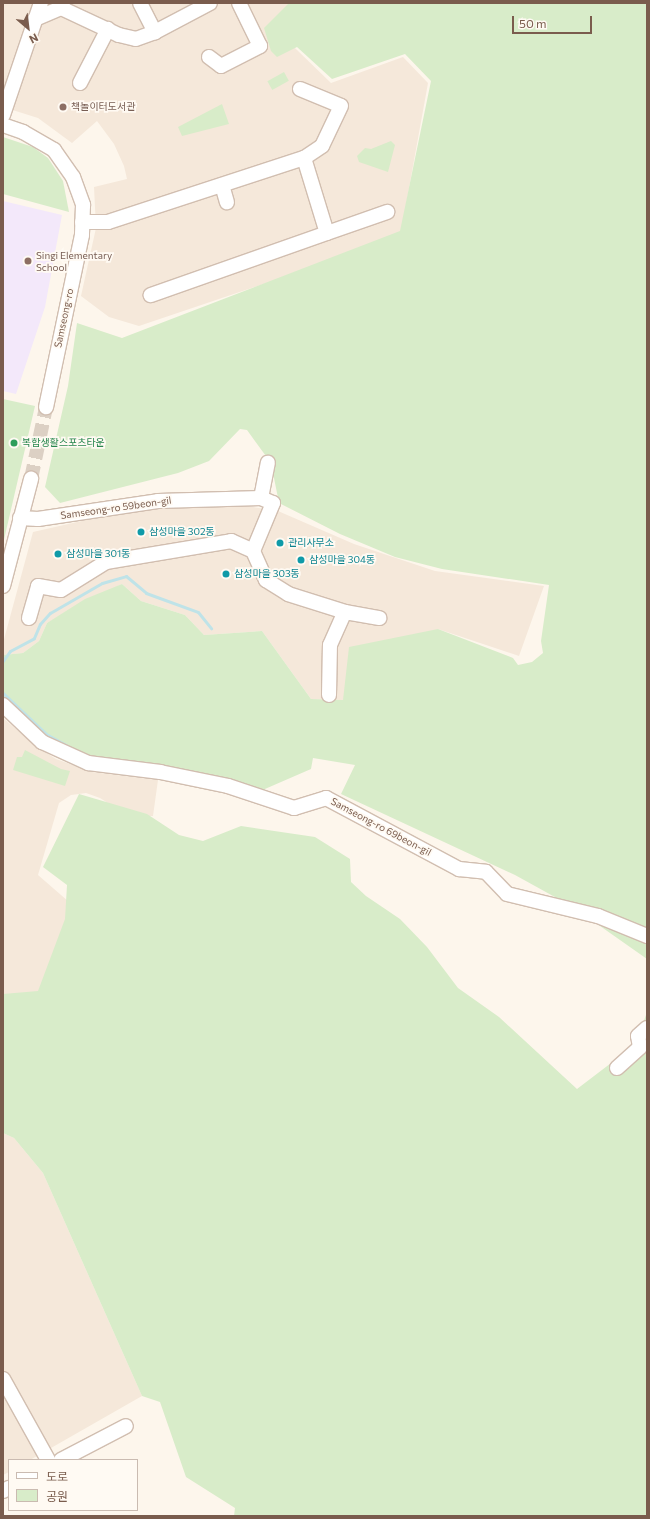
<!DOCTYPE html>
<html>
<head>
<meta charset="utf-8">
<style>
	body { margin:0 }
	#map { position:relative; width:650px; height:1519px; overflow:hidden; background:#fdf6ec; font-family:Commissioner,"Noto Sans KR",sans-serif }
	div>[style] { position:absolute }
	.residential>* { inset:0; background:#f5e8da }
	.education>* { inset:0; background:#f3e8fa }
	.green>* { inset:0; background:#d8ecc9; transform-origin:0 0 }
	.stream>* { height:3px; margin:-1.5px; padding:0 1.5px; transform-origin:1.5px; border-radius:1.5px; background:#bfe3e8 }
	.minor-tunnel>* { height:14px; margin-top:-7px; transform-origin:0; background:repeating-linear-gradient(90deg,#dcd0c4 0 14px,transparent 0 21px) }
	.roads { filter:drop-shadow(1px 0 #d1beb0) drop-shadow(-1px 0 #d1beb0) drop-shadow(0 1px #d1beb0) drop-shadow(0 -1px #d1beb0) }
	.minor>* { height:14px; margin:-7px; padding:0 7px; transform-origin:7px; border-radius:7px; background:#fff }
	.dots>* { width:11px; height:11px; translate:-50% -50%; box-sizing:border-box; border:2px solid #fffaf3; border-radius:50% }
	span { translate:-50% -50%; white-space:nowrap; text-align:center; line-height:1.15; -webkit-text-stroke:3.5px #fffaf3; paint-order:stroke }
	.education-label { font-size:10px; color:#785e54 }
	.left { translate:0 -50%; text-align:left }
	.street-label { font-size:10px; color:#7a5c4d }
	.leisure-label { font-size:10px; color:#27864d }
	.culture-label { font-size:10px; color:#0d838f }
	.frame { position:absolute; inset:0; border:4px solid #7a5c4d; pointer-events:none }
	.legend { position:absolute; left:8px; top:1459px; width:130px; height:52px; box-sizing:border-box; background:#fffaf3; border:1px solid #cabbb1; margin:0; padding:5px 7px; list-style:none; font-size:12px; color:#7a5c4d }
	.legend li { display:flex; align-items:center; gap:8px; height:20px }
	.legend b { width:20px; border:1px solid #cabbb1 }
	.north { position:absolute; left:8px; top:8px; width:40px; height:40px; -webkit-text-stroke:3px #fffaf3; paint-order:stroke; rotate:152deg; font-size:11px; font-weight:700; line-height:16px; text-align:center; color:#7a5c4d }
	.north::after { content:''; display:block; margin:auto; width:14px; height:18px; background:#7a5c4d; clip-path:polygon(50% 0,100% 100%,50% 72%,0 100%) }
	.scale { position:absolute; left:512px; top:16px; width:80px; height:18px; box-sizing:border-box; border:2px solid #7a5c4d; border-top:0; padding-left:5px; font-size:12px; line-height:14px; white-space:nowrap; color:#7a5c4d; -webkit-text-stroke:3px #fffaf3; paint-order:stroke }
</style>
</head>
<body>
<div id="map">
	<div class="residential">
		<div style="clip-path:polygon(3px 3px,301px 3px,281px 34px,296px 49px,268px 64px,296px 49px,331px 83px,403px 57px,428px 83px,400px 238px,139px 326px,109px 317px,81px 296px,96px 228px,94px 187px,127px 179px,124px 166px,114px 144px,97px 121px,72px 143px,38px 118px,3px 107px)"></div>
		<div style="clip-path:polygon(148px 506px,253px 507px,278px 511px,354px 544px,435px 571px,544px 586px,519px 656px,438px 629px,343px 700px,311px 699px,262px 631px,204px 635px,185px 615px,141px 601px,122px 584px,47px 623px,39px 641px,23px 653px,3px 655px,3px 643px,33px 532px)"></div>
		<div style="clip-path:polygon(3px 718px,36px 746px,56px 759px,92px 772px,158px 780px,153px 816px,128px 816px,100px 798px,86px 793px,71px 795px,59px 803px,38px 875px,107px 935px,44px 1005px,3px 1003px)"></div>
		<div style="clip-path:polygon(3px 1133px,14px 1138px,43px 1173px,142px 1396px,30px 1460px,9px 1460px,9px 1472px,3px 1475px)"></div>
	</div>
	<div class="education">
		<div style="clip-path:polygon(3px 201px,62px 215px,45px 307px,16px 394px,3px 391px)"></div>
	</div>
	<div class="green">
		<div style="clip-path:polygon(289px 3px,647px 3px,647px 959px,573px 907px,515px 875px,341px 794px,355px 765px,313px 758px,311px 769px,258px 792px,149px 763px,102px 761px,35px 731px,3px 701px,3px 655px,23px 653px,39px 641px,47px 623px,85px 599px,122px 584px,141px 601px,185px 615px,204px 635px,262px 631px,311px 699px,343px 700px,349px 647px,438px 629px,513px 658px,518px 665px,532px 662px,543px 653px,541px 641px,549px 585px,442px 569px,395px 557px,340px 534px,279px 503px,271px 463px,247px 430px,240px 429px,209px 461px,178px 473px,60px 503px,45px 487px,68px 386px,77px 323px,122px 338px,400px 231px,431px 81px,405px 54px,332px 79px,297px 47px,277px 57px,271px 51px,264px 28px)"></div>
		<div style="left:284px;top:72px;width:10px;height:19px;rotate:61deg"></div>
		<div style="clip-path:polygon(222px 104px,229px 124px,182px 136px,178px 127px)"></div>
		<div style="clip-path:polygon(3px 137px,33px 147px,48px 158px,63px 181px,69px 212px,3px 194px)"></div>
		<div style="clip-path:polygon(391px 141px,395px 145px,388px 172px,359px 162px,357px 156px,365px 148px,371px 149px)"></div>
		<div style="clip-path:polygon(3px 399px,35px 406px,3px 544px)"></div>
		<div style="clip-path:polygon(25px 750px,61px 769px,70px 771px,65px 786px,13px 770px,17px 757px,22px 757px)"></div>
		<div style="clip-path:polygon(79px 794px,147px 814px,179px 835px,203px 841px,241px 826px,315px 837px,350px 859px,351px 882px,366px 896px,400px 919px,427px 947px,458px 988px,499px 1017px,577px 1089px,636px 1044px,647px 1012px,647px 1516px,234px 1516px,235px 1508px,186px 1477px,160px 1402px,142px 1396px,43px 1173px,14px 1138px,3px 1133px,3px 994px,38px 991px,65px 919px,67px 885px,43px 867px)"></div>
	</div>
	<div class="stream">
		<div style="left:3px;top:661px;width:12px;rotate:-55deg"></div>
		<div style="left:10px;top:651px;width:27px;rotate:-28deg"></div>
		<div style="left:34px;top:638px;width:15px;rotate:-67deg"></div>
		<div style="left:40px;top:624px;width:15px;rotate:-48deg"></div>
		<div style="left:50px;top:613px;width:60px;rotate:-30deg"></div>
		<div style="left:102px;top:583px;width:25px;rotate:-16deg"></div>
		<div style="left:126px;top:576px;width:26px;rotate:40deg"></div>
		<div style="left:146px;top:593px;width:55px;rotate:20.1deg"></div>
		<div style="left:198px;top:612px;width:21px;rotate:51deg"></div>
		<div style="left:3px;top:693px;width:59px;rotate:43.6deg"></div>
		<div style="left:46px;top:734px;width:23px;rotate:29deg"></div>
	</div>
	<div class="minor-tunnel">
		<div style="left:31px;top:479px;width:74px;rotate:-78.2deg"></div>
	</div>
	<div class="roads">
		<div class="minor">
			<div style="left:140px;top:3px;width:33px;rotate:63deg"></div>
			<div style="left:61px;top:8px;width:64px;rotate:25deg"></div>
			<div style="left:119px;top:35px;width:17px;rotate:13deg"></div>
			<div style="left:136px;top:39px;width:20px;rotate:-20deg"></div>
			<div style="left:155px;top:32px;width:62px;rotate:-27.8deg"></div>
			<div style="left:35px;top:19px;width:28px;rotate:-23deg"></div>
			<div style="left:61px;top:8px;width:5px;rotate:-68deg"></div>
			<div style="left:209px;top:57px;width:15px;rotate:37deg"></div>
			<div style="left:221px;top:66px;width:44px;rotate:-27.1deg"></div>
			<div style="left:260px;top:46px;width:48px;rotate:-116deg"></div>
			<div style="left:80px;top:83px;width:61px;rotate:-62.6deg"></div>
			<div style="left:300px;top:89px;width:44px;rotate:22.5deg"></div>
			<div style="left:341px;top:106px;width:44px;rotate:115.4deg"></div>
			<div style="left:322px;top:146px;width:22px;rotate:146deg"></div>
			<div style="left:3px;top:115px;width:118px;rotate:-71.3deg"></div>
			<div style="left:3px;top:125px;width:21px;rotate:19deg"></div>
			<div style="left:23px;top:132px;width:36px;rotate:30deg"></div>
			<div style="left:54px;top:150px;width:33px;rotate:55deg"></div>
			<div style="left:73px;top:177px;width:30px;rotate:70deg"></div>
			<div style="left:83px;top:205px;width:30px;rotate:92deg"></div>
			<div style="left:82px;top:235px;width:176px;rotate:101.8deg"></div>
			<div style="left:222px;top:185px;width:18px;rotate:74deg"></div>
			<div style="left:82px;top:222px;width:26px"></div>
			<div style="left:108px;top:222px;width:206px;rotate:-18.1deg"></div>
			<div style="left:304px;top:158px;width:78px;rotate:73deg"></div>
			<div style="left:327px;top:233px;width:187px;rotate:160.6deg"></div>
			<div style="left:327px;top:233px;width:64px;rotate:-19.3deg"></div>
			<div style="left:261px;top:498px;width:13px;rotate:23deg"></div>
			<div style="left:273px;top:503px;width:52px;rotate:112.6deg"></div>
			<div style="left:253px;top:551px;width:32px;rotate:66deg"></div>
			<div style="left:266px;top:580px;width:26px;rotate:32deg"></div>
			<div style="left:288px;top:594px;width:60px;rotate:17.5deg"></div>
			<div style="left:345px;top:612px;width:35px;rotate:10deg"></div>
			<div style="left:20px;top:518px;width:18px;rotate:3deg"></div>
			<div style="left:38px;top:519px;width:121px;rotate:-8.5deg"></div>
			<div style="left:158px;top:501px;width:103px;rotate:-1.7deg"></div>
			<div style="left:261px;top:498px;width:36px;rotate:-79deg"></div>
			<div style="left:3px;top:586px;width:111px;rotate:-75.3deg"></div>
			<div style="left:29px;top:618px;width:33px;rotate:-74deg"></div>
			<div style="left:38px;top:586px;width:23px;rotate:10deg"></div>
			<div style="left:61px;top:590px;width:53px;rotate:-31.9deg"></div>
			<div style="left:106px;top:562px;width:127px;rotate:-9.5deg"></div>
			<div style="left:231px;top:541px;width:24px;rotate:24deg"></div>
			<div style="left:329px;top:695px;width:50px;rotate:-88.9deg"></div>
			<div style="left:330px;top:645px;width:36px;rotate:-66deg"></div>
			<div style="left:3px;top:705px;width:54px;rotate:43.5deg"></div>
			<div style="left:42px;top:742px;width:51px;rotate:24.5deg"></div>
			<div style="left:88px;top:763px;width:73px;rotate:7.1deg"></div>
			<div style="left:160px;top:772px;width:69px;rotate:11.6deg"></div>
			<div style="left:228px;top:786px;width:70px;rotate:18.4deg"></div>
			<div style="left:294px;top:808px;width:34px;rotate:-17deg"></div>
			<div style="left:326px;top:798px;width:151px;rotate:28.1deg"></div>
			<div style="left:459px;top:869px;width:27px;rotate:6deg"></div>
			<div style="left:486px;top:872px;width:30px;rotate:46deg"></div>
			<div style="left:507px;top:894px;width:94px;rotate:13.6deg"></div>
			<div style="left:598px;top:916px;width:53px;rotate:22.2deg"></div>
			<div style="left:617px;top:1068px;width:31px;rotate:-42deg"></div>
			<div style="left:640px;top:1047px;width:11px;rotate:-100deg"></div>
			<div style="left:638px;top:1036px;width:12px;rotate:-42deg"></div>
			<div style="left:3px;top:1379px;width:93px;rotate:60.9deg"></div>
			<div style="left:61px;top:1460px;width:73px;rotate:-27.6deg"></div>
			<div style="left:3px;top:1491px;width:7px;rotate:-27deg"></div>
		</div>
	</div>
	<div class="dots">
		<div style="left:63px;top:107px;background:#8d6e63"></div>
		<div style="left:28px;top:261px;background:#8d6e63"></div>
		<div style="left:14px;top:443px;background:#2e9e5b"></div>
		<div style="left:141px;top:532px;background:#0f9aa8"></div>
		<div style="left:280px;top:543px;background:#0f9aa8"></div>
		<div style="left:58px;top:554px;background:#0f9aa8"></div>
		<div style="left:301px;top:560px;background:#0f9aa8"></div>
		<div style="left:226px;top:574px;background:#0f9aa8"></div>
	</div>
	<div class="education-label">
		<span class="left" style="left:71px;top:107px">책놀이터도서관</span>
		<span class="left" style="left:36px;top:261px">Singi Elementary<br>School</span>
	</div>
	<div class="street-label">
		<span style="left:64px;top:318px;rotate:-78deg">Samseong-ro</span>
		<span style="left:116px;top:508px;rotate:-8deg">Samseong-ro 59beon-gil</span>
		<span style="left:381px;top:827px;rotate:28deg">Samseong-ro 69beon-gil</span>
	</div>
	<div class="leisure-label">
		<span class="left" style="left:22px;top:443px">복합생활스포츠타운</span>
	</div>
	<div class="culture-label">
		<span class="left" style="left:149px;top:532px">삼성마을 302동</span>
		<span class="left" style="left:288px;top:543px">관리사무소</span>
		<span class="left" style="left:66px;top:554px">삼성마을 301동</span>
		<span class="left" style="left:309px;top:560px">삼성마을 304동</span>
		<span class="left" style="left:234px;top:574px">삼성마을 303동</span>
	</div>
	<div class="frame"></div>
	<ul class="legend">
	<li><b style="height:5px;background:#fff"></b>도로</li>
	<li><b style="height:11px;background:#d8ecc9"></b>공원</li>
	</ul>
	<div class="north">N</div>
	<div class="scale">50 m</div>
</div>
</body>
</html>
